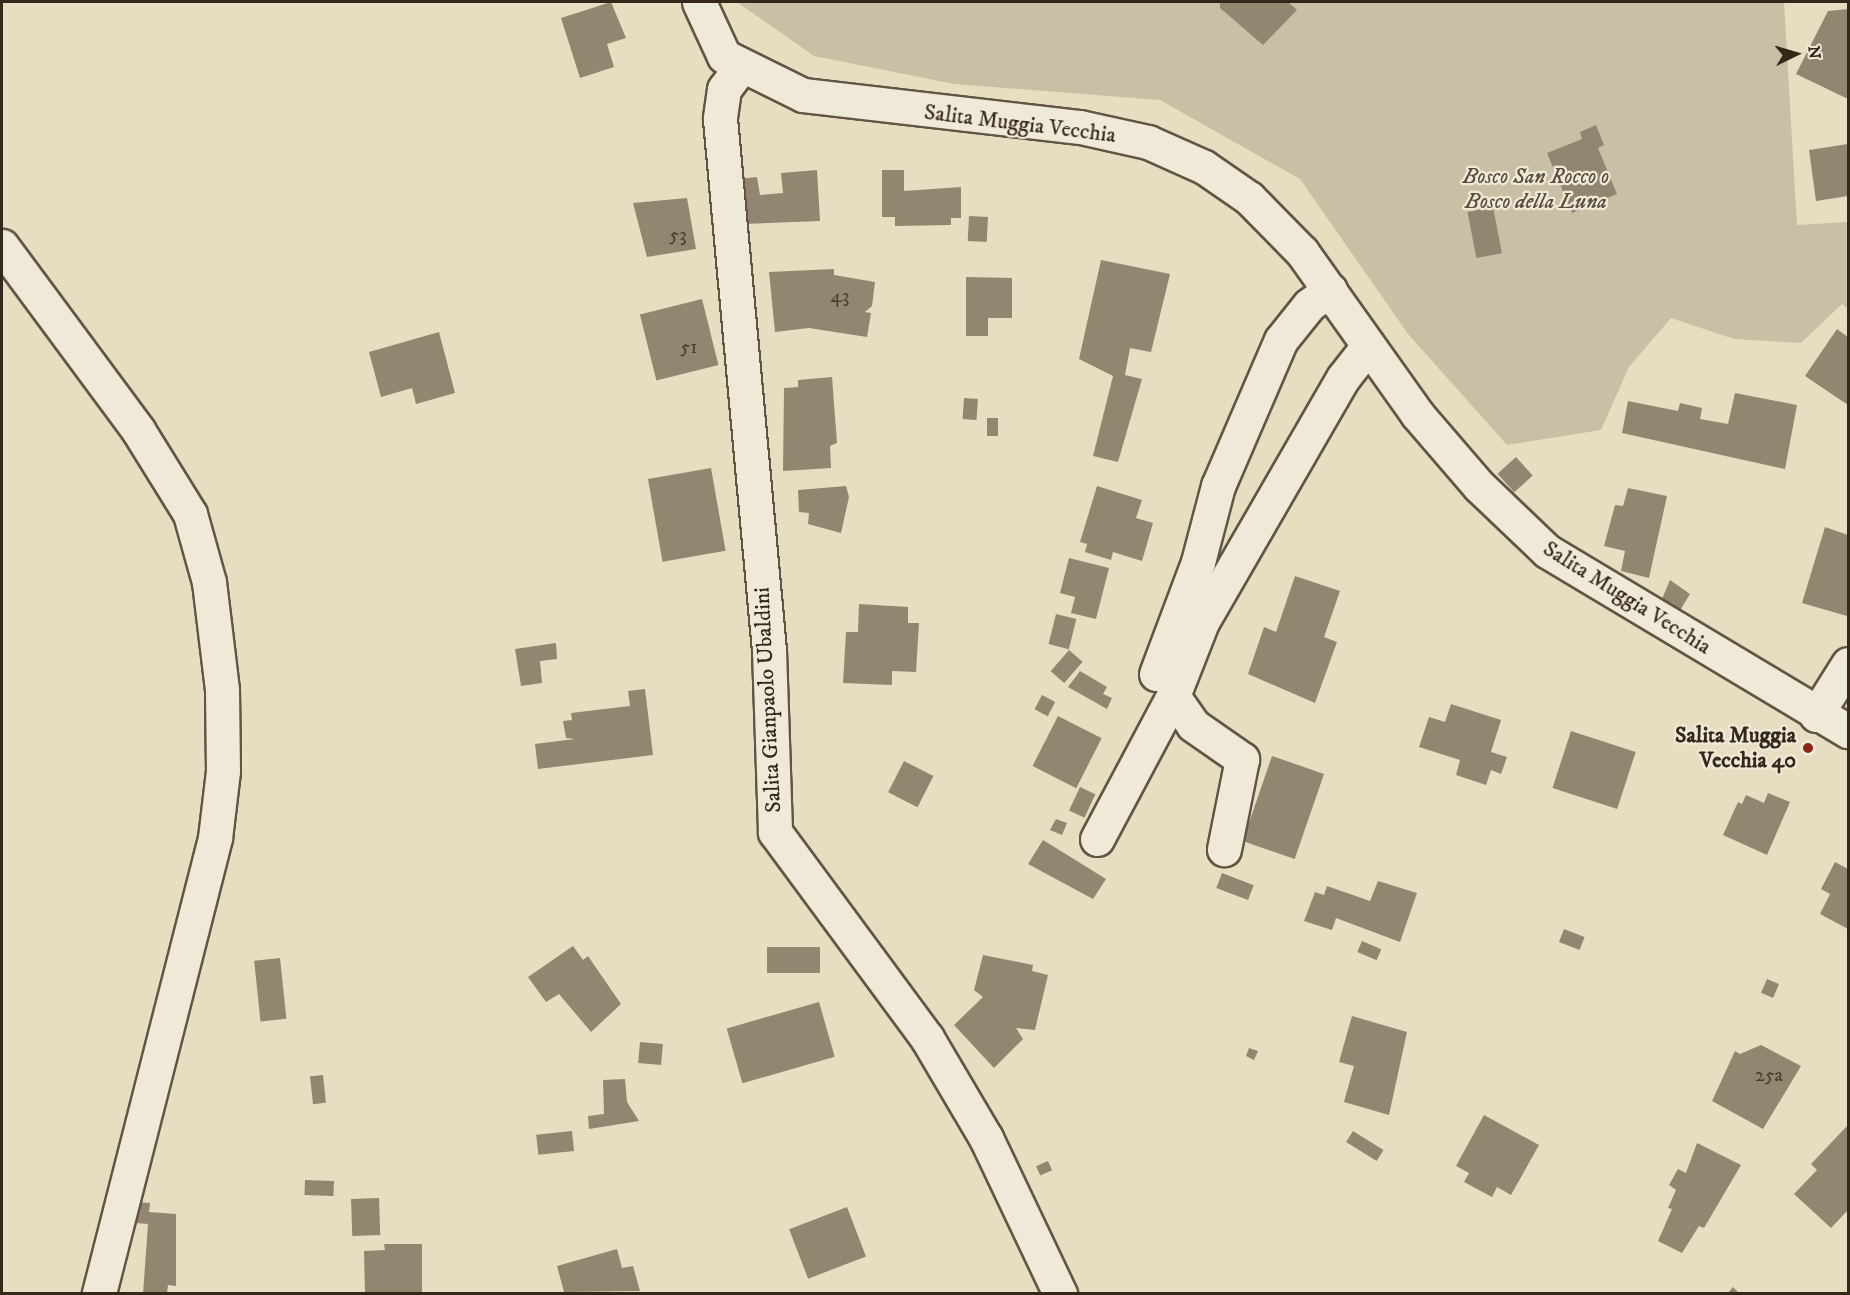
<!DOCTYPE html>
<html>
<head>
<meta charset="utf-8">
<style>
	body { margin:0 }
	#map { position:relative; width:1850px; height:1295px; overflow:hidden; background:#e7dec1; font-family:"IM FELL DW Pica",serif }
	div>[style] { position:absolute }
	.green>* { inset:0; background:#c9bfa5 }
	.building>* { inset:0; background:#928671; transform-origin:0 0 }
	.roads { filter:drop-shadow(2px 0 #625544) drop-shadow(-2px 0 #625544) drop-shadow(0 2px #625544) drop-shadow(0 -2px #625544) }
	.minor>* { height:33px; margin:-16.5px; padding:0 16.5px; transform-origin:16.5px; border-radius:16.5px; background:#efead7 }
	.dots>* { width:16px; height:16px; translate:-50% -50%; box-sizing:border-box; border:3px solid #efead7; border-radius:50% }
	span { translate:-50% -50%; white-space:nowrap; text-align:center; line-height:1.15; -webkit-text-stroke:4.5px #efead7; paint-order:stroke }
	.number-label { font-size:20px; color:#4d3f30 }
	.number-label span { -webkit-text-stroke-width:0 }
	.street-label { font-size:22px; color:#36271b }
	.park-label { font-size:22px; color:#5b4d3e; font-style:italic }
	.poi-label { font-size:22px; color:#36271b; font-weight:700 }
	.right { translate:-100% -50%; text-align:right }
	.frame { position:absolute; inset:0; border:3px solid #36271b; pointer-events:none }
	.north { position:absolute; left:1766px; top:24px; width:60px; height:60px; -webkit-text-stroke:4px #efead7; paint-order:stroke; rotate:85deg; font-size:16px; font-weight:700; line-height:24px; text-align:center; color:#36271b }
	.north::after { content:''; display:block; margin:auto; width:21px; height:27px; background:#36271b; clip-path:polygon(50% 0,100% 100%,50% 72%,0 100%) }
</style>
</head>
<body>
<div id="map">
	<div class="green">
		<div style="clip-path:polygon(737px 2px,1784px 2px,1797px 225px,1848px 222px,1848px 309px,1842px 304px,1801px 343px,1734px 339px,1671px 318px,1629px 367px,1601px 430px,1507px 445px,1408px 334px,1300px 179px,1160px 100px,954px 84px,814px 56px)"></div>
	</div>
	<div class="building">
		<div style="clip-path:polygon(611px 2px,626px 38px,607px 44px,614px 67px,580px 78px,561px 18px)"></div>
		<div style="clip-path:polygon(1220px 2px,1288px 2px,1297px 10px,1263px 45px,1220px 8px)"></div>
		<div style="clip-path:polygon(1848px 9px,1848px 99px,1796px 74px,1828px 11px)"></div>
		<div style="clip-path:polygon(1596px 125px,1604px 145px,1598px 148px,1617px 194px,1572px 213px,1547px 153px,1582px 139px,1580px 132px)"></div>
		<div style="clip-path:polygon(1848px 144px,1848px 196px,1816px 201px,1809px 150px)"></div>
		<div style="clip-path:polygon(817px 170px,820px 221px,741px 224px,739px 179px,757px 177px,760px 195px,783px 193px,781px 173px)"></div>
		<div style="clip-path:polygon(882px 170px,904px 170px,904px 191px,961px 187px,961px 218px,951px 218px,951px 225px,895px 226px,895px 217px,882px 217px)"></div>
		<div style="clip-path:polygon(687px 198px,696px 249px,647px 257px,633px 203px)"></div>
		<div style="left:1493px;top:207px;width:47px;height:26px;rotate:79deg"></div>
		<div style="left:969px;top:216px;width:19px;height:25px;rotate:3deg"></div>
		<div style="clip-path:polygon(1101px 260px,1170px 274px,1151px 352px,1130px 348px,1125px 375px,1142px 379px,1118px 462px,1093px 456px,1113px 376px,1079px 359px)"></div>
		<div style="clip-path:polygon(834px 269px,834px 275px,875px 282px,872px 306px,865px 312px,871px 313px,867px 337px,809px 328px,775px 332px,769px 272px)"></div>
		<div style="clip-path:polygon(966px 277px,1012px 278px,1012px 318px,988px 318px,988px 336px,966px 336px)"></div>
		<div style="left:702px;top:299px;width:68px;height:64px;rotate:76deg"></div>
		<div style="clip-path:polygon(1837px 329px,1848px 337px,1848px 405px,1805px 376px)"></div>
		<div style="clip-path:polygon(439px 332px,455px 393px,416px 404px,412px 388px,381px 397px,369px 352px)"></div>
		<div style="clip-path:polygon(832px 377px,837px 443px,830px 446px,831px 468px,783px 471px,784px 388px,798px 387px,798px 380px)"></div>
		<div style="clip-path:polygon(1735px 393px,1797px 405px,1785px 469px,1622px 433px,1628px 401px,1678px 411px,1680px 403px,1702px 408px,1700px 419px,1728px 424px)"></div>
		<div style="left:964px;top:398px;width:14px;height:21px;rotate:4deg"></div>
		<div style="left:987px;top:418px;width:11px;height:18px"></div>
		<div style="left:1516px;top:457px;width:25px;height:25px;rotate:48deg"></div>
		<div style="left:711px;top:468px;width:84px;height:64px;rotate:80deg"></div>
		<div style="clip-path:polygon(846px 486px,849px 497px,841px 533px,808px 524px,809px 513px,799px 512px,798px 490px)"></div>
		<div style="clip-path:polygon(1097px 486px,1142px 500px,1136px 518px,1153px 523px,1142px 561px,1113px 552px,1111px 560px,1085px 552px,1087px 544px,1080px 542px)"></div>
		<div style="clip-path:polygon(1628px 488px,1667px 496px,1649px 578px,1621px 571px,1625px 551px,1604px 546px,1615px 505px,1623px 506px)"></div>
		<div style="clip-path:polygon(1825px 527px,1848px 535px,1847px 616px,1802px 603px)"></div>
		<div style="clip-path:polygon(1069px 558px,1109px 568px,1096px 619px,1071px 613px,1075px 597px,1060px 593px)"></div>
		<div style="clip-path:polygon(1295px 576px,1340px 591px,1324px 637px,1337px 642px,1315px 703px,1248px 674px,1264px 627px,1276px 632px)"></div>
		<div style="clip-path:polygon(1670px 580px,1690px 594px,1679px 612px,1662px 599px)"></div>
		<div style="clip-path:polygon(859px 604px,908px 607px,908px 623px,919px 623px,916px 672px,892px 671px,892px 685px,843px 683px,846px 632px,858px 632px)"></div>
		<div style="left:1056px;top:614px;width:21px;height:31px;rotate:14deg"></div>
		<div style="clip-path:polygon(556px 643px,557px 659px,540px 661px,542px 683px,521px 686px,515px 649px)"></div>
		<div style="left:1069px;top:650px;width:18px;height:28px;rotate:41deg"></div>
		<div style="clip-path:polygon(1080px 671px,1107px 687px,1103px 694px,1112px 698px,1107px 709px,1068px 687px)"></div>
		<div style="clip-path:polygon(645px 689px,653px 755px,538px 769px,535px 744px,575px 739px,566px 738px,563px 721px,572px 720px,571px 713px,630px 706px,628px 691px)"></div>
		<div style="left:1042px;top:695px;width:15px;height:16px;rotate:28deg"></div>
		<div style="clip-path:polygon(1451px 704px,1501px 720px,1491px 752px,1507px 757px,1501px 774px,1491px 770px,1486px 785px,1456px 775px,1460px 760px,1419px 747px,1429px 717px,1445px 722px)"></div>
		<div style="left:1058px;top:716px;width:49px;height:56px;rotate:27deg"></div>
		<div style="left:1571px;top:731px;width:68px;height:60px;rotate:18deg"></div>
		<div style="left:1272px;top:756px;width:55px;height:90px;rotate:19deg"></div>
		<div style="left:904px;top:761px;width:33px;height:35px;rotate:27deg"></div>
		<div style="left:1080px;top:787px;width:17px;height:26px;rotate:25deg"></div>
		<div style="clip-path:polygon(1768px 793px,1790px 802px,1767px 855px,1723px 835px,1738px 802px,1742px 804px,1746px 795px,1764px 803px)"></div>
		<div style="clip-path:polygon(1056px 819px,1067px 823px,1062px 835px,1050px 830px)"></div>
		<div style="clip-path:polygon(1043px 840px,1106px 879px,1093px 899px,1028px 864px)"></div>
		<div style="clip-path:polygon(1835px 862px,1848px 869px,1848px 929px,1820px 914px,1830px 894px,1821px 889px)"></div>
		<div style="left:1222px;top:873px;width:34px;height:16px;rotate:21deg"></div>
		<div style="clip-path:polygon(1378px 881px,1417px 893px,1400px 942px,1336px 918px,1332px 930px,1304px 921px,1315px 892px,1324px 895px,1327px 886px,1370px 901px)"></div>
		<div style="left:1564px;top:929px;width:22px;height:14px;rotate:21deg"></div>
		<div style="left:1362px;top:941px;width:21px;height:12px;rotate:23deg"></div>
		<div style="clip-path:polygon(573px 946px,583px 960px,588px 956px,621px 1004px,591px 1032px,559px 994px,546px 1002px,528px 977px)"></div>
		<div style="left:767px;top:947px;width:53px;height:26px"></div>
		<div style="clip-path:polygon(983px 955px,1033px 965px,1032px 971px,1048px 975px,1035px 1030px,1016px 1028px,1023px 1039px,994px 1068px,954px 1025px,983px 997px,974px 990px)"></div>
		<div style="left:280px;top:958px;width:61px;height:26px;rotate:84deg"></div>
		<div style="left:1767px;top:979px;width:13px;height:15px;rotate:23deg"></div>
		<div style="left:819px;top:1002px;width:57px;height:96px;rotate:74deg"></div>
		<div style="clip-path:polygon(1352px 1016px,1407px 1032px,1389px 1115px,1344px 1102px,1354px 1066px,1339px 1062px)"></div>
		<div style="left:640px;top:1042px;width:23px;height:21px;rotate:5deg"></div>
		<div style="clip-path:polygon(1761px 1045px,1801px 1066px,1763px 1129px,1712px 1101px,1735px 1051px,1740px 1054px)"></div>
		<div style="clip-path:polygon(1249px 1048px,1258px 1051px,1254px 1060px,1246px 1056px)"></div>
		<div style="left:323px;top:1075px;width:28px;height:13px;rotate:84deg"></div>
		<div style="clip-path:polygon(625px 1079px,627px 1102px,639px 1121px,589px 1129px,588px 1116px,604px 1114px,603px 1080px)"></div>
		<div style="clip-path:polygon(1484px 1115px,1539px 1145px,1511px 1195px,1497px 1187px,1492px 1197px,1464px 1182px,1469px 1173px,1456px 1166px)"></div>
		<div style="clip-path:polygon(1847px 1126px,1848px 1210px,1831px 1228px,1794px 1194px,1817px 1170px,1811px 1164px)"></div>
		<div style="left:572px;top:1131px;width:20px;height:36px;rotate:84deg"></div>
		<div style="left:1353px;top:1131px;width:36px;height:13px;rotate:32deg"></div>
		<div style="clip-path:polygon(1697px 1143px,1741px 1165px,1704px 1228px,1699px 1226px,1682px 1253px,1658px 1241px,1672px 1209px,1668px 1208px,1676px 1190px,1669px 1185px,1678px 1169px,1686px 1173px)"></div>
		<div style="left:1048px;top:1161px;width:10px;height:13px;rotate:66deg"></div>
		<div style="left:305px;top:1180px;width:29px;height:15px;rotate:2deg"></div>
		<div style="left:379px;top:1198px;width:37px;height:28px;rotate:88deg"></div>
		<div style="clip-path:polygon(136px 1202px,150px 1203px,149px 1212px,176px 1214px,176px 1286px,168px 1285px,167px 1294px,143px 1294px,148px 1224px,136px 1223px)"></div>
		<div style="left:847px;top:1207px;width:53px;height:62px;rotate:69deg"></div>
		<div style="clip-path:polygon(384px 1244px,422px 1244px,422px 1294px,365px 1293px,364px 1251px,385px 1250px)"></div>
		<div style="clip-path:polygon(617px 1249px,622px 1268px,633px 1266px,640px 1291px,564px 1292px,557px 1266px)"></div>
		<div style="clip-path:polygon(1733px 1287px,1740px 1294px,1727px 1294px)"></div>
	</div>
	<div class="roads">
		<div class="minor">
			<div style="left:699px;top:2px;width:60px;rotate:65.2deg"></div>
			<div style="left:724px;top:56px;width:88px;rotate:26.3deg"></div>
			<div style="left:803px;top:95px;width:279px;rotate:6.6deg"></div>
			<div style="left:1080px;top:127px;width:70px;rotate:12.4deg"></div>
			<div style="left:1148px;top:142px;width:61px;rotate:24.1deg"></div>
			<div style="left:1204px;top:167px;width:55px;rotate:34.6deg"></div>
			<div style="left:1249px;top:198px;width:76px;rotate:45.5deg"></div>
			<div style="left:1302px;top:252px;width:199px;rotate:54.6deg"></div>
			<div style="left:1417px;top:414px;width:95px;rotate:49.3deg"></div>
			<div style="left:1479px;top:486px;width:94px;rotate:43.7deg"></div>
			<div style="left:1547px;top:551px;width:351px;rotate:30.9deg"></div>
			<div style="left:740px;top:68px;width:26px;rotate:127deg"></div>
			<div style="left:724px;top:89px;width:30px;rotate:98deg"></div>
			<div style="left:720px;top:119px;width:533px;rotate:84.73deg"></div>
			<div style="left:769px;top:650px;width:182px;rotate:88.1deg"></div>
			<div style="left:775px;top:832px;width:256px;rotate:53.6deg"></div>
			<div style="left:927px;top:1038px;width:116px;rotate:59.5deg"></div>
			<div style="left:986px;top:1138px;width:173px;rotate:64.6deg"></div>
			<div style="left:2px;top:246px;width:229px;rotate:53.5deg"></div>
			<div style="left:138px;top:430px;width:99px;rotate:58.2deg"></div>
			<div style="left:190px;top:514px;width:71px;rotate:74.4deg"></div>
			<div style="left:209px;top:582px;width:109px;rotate:83.1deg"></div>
			<div style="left:222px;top:690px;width:81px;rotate:89.3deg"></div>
			<div style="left:223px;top:771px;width:67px;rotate:96.8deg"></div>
			<div style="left:215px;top:838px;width:471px;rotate:104.3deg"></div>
			<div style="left:1156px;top:674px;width:120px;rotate:-69.4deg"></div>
			<div style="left:1198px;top:562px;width:79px;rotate:-75.3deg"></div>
			<div style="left:1218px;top:486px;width:159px;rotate:-66.7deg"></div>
			<div style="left:1281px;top:340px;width:45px;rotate:-51.3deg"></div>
			<div style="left:1309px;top:305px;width:26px;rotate:-36deg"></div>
			<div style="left:1173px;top:696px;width:35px;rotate:55deg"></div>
			<div style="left:1193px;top:725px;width:60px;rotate:34.8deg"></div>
			<div style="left:1242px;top:759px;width:92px;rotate:101.3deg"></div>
			<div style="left:1816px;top:715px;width:60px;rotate:-57.9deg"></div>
			<div style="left:1097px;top:839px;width:162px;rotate:-62deg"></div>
			<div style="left:1173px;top:696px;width:79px;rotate:-68.6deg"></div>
			<div style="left:1202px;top:622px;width:282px;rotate:-60deg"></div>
			<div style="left:1343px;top:378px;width:41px;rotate:-52deg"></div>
		</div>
	</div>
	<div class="dots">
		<div style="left:1808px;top:748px;background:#8f2418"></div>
	</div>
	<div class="number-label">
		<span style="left:678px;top:235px">53</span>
		<span style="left:840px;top:296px">43</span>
		<span style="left:689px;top:347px">51</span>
		<span style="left:1769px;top:1075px">25a</span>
	</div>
	<div class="street-label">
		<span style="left:1020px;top:124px;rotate:7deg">Salita Muggia Vecchia</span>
		<span style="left:1627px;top:598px;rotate:32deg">Salita Muggia Vecchia</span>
		<span style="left:768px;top:700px;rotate:-93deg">Salita Gianpaolo Ubaldini</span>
	</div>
	<div class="park-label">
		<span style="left:1536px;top:189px">Bosco San Rocco o<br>Bosco della Luna</span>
	</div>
	<div class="poi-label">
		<span class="right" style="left:1796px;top:748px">Salita Muggia<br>Vecchia 40</span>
	</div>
	<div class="frame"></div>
	<div class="north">N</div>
</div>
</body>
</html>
